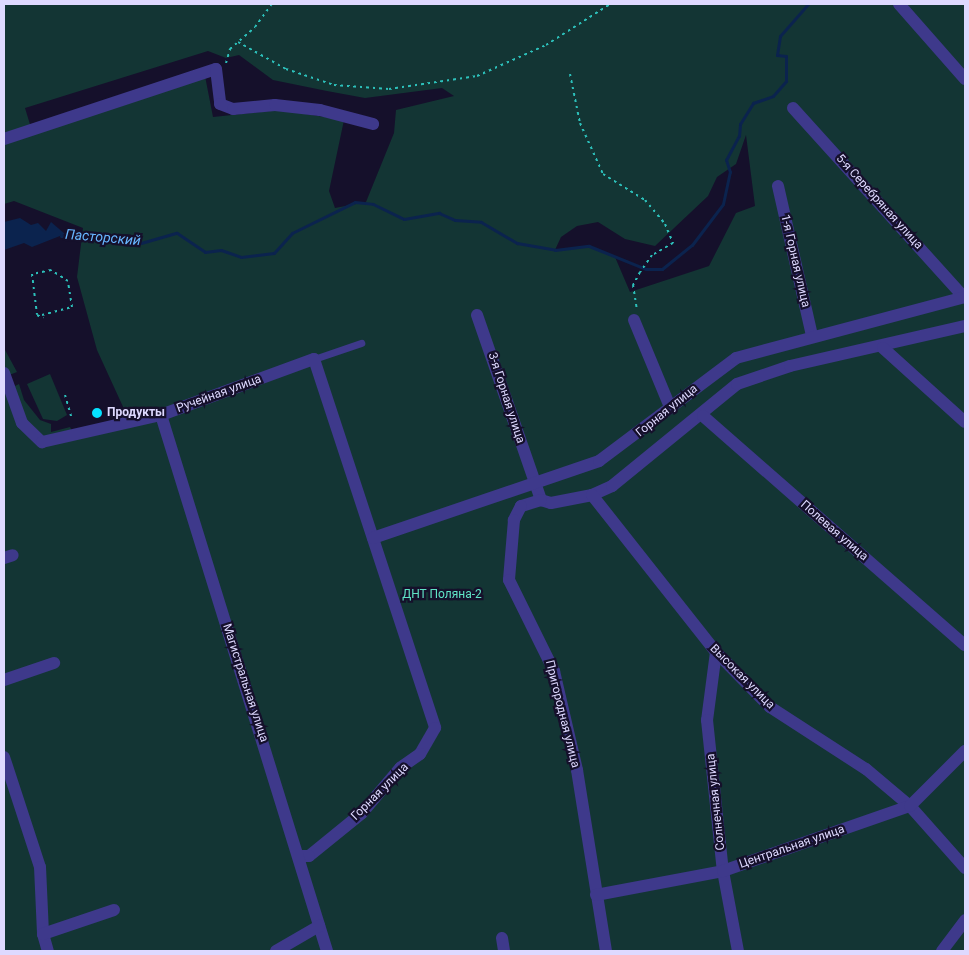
<!DOCTYPE html>
<html>
<head>
<meta charset="utf-8">
<style>
	body { margin:0 }
	#map { position:relative; width:969px; height:955px; overflow:hidden; background:#15102b; font-family:Roboto,sans-serif }
	div>[style] { position:absolute }
	.green>* { inset:0; background:#133534 }
	.water>* { inset:0; background:#0b234e }
	.stream>* { height:3px; margin:-1.5px; padding:0 1.5px; transform-origin:1.5px; border-radius:1.5px; background:#0b234e }
	.path>* { height:2px; margin-top:-1px; transform-origin:0; background:repeating-linear-gradient(90deg,#2cc0ba 0 2.5px,transparent 0 6.5px) }
	.lane>* { height:7px; margin:-3.5px; padding:0 3.5px; transform-origin:3.5px; border-radius:3.5px; background:#3e398b }
	.street>* { height:12px; margin:-6px; padding:0 6px; transform-origin:6px; border-radius:6px; background:#3e398b }
	.dots>* { width:14px; height:14px; translate:-50% -50%; box-sizing:border-box; border:2px solid #15102b; border-radius:50% }
	span { translate:-50% -50%; white-space:nowrap; text-align:center; line-height:1.15; -webkit-text-stroke:4.5px #15102b; paint-order:stroke }
	.street-label { font-size:12px; color:#ded9ff }
	.poi-label { font-size:12px; color:#ded9ff; font-weight:700 }
	.left { translate:0 -50%; text-align:left }
	.park-label { font-size:12px; color:#60e4c6 }
	.water-label { font-size:14px; color:#67b6ff; font-style:italic }
	.frame { position:absolute; inset:0; border:5px solid #ded9ff; pointer-events:none }
</style>
</head>
<body>
<div id="map">
	<div class="green">
		<div style="clip-path:polygon(evenodd,4px 4px,965px 4px,965px 951px,4px 951px,4px 348px,17px 372px,4px 377px,9px 389px,19px 384px,24px 400px,40px 420px,51px 424px,51px 432px,70px 427px,75px 437px,130px 422px,97px 350px,77px 277px,83px 228px,14px 201px,4px 204px,4px 4px,208px 51px,226px 58px,239px 55px,273px 80px,327px 91px,365px 98px,442px 88px,454px 96px,396px 110px,394px 133px,366px 202px,335px 208px,329px 191px,344px 120px,280px 110px,213px 117px,205px 76px,32px 131px,25px 108px,208px 51px,4px 4px,746px 135px,755px 206px,736px 213px,709px 266px,630px 292px,615px 257px,589px 246px,555px 250px,561px 237px,577px 226px,598px 222px,625px 239px,655px 246px,708px 196px,717px 177px,736px 164px,746px 135px)"></div>
		<div style="clip-path:polygon(50px 374px,67px 415px,57px 421px,43px 419px,27px 384px)"></div>
	</div>
	<div class="water">
		<div style="clip-path:polygon(20px 218px,31px 225px,38px 223px,46px 231px,51px 222px,65px 234px,32px 247px,24px 243px,4px 250px,4px 222px)"></div>
	</div>
	<div class="stream">
		<div style="left:61px;top:236px;width:80px;rotate:5deg"></div>
		<div style="left:141px;top:243px;width:37px;rotate:-16deg"></div>
		<div style="left:177px;top:233px;width:34px;rotate:34deg"></div>
		<div style="left:205px;top:252px;width:16px;rotate:-7deg"></div>
		<div style="left:221px;top:250px;width:21px;rotate:19deg"></div>
		<div style="left:241px;top:257px;width:33px;rotate:-7deg"></div>
		<div style="left:274px;top:253px;width:27px;rotate:-48deg"></div>
		<div style="left:292px;top:233px;width:70px;rotate:-26.2deg"></div>
		<div style="left:355px;top:202px;width:18px;rotate:6deg"></div>
		<div style="left:373px;top:204px;width:34px;rotate:26deg"></div>
		<div style="left:404px;top:219px;width:36px;rotate:-10deg"></div>
		<div style="left:439px;top:213px;width:17px;rotate:24deg"></div>
		<div style="left:455px;top:220px;width:26px;rotate:4deg"></div>
		<div style="left:481px;top:222px;width:42px;rotate:30.3deg"></div>
		<div style="left:517px;top:243px;width:39px;rotate:10deg"></div>
		<div style="left:555px;top:250px;width:34px;rotate:-7deg"></div>
		<div style="left:589px;top:246px;width:61px;rotate:22deg"></div>
		<div style="left:646px;top:269px;width:16px"></div>
		<div style="left:662px;top:269px;width:38px;rotate:-39deg"></div>
		<div style="left:692px;top:245px;width:51px;rotate:-52.9deg"></div>
		<div style="left:723px;top:204px;width:33px;rotate:-78deg"></div>
		<div style="left:730px;top:172px;width:13px;rotate:-108deg"></div>
		<div style="left:726px;top:160px;width:27px;rotate:-62deg"></div>
		<div style="left:739px;top:136px;width:12px;rotate:-85deg"></div>
		<div style="left:740px;top:124px;width:25px;rotate:-58deg"></div>
		<div style="left:753px;top:103px;width:21px;rotate:-19deg"></div>
		<div style="left:773px;top:96px;width:20px;rotate:-49deg"></div>
		<div style="left:786px;top:81px;width:25px;rotate:-90deg"></div>
		<div style="left:786px;top:56px;width:9px;rotate:-174deg"></div>
		<div style="left:777px;top:55px;width:19px;rotate:-81deg"></div>
		<div style="left:780px;top:36px;width:43px;rotate:-48.8deg"></div>
	</div>
	<div class="path">
		<div style="left:238px;top:42px;width:55px;rotate:29.4deg"></div>
		<div style="left:286px;top:69px;width:51px;rotate:18.4deg"></div>
		<div style="left:334px;top:85px;width:55px;rotate:4.2deg"></div>
		<div style="left:389px;top:89px;width:89px;rotate:-8.4deg"></div>
		<div style="left:477px;top:76px;width:76px;rotate:-24.2deg"></div>
		<div style="left:546px;top:45px;width:76px;rotate:-32.6deg"></div>
		<div style="left:226px;top:63px;width:15px;rotate:-74deg"></div>
		<div style="left:230px;top:49px;width:33px;rotate:-41deg"></div>
		<div style="left:255px;top:27px;width:29px;rotate:-54deg"></div>
		<div style="left:570px;top:74px;width:50px;rotate:78.5deg"></div>
		<div style="left:580px;top:123px;width:56px;rotate:65.7deg"></div>
		<div style="left:603px;top:174px;width:49px;rotate:31.8deg"></div>
		<div style="left:645px;top:200px;width:31px;rotate:50deg"></div>
		<div style="left:665px;top:224px;width:21px;rotate:67deg"></div>
		<div style="left:673px;top:243px;width:24px;rotate:150deg"></div>
		<div style="left:652px;top:255px;width:21px;rotate:125deg"></div>
		<div style="left:640px;top:272px;width:15px;rotate:118deg"></div>
		<div style="left:633px;top:285px;width:24px;rotate:81deg"></div>
		<div style="left:42px;top:315px;width:31px;rotate:-15deg"></div>
		<div style="left:72px;top:307px;width:26px;rotate:-99deg"></div>
		<div style="left:68px;top:281px;width:20px;rotate:-147deg"></div>
		<div style="left:51px;top:270px;width:19px;rotate:168deg"></div>
		<div style="left:32px;top:274px;width:41px;rotate:83deg"></div>
		<div style="left:37px;top:315px;width:7px;rotate:27deg"></div>
		<div style="left:65px;top:395px;width:25px;rotate:74deg"></div>
	</div>
	<div class="lane">
		<div style="left:314px;top:359px;width:50px;rotate:-18.8deg"></div>
	</div>
	<div class="street">
		<div style="left:899px;top:4px;width:100px;rotate:48.7deg"></div>
		<div style="left:793px;top:108px;width:255px;rotate:47.9deg"></div>
		<div style="left:4px;top:139px;width:223px;rotate:-18.3deg"></div>
		<div style="left:216px;top:69px;width:35px;rotate:83deg"></div>
		<div style="left:220px;top:104px;width:14px;rotate:21deg"></div>
		<div style="left:233px;top:109px;width:42px;rotate:-5.4deg"></div>
		<div style="left:275px;top:105px;width:45px;rotate:6.3deg"></div>
		<div style="left:320px;top:110px;width:55px;rotate:14.8deg"></div>
		<div style="left:778px;top:186px;width:154px;rotate:77.2deg"></div>
		<div style="left:477px;top:315px;width:196px;rotate:70.9deg"></div>
		<div style="left:541px;top:500px;width:10px;rotate:17deg"></div>
		<div style="left:551px;top:503px;width:42px;rotate:-11deg"></div>
		<div style="left:592px;top:495px;width:22px;rotate:-24deg"></div>
		<div style="left:612px;top:486px;width:161px;rotate:-39.2deg"></div>
		<div style="left:737px;top:384px;width:56px;rotate:-18.8deg"></div>
		<div style="left:790px;top:366px;width:180px;rotate:-12.9deg"></div>
		<div style="left:634px;top:320px;width:94px;rotate:67.5deg"></div>
		<div style="left:883px;top:348px;width:110px;rotate:42.1deg"></div>
		<div style="left:4px;top:373px;width:53px;rotate:70.2deg"></div>
		<div style="left:22px;top:423px;width:28px;rotate:44deg"></div>
		<div style="left:42px;top:442px;width:122px;rotate:-12.8deg"></div>
		<div style="left:161px;top:415px;width:163px;rotate:-20.1deg"></div>
		<div style="left:314px;top:359px;width:388px;rotate:71.8deg"></div>
		<div style="left:435px;top:728px;width:30px;rotate:120deg"></div>
		<div style="left:420px;top:754px;width:24px;rotate:145deg"></div>
		<div style="left:400px;top:768px;width:59px;rotate:130.2deg"></div>
		<div style="left:362px;top:813px;width:68px;rotate:140.9deg"></div>
		<div style="left:309px;top:856px;width:9px;rotate:180deg"></div>
		<div style="left:161px;top:415px;width:561px;rotate:72.79deg"></div>
		<div style="left:703px;top:416px;width:348px;rotate:41.2deg"></div>
		<div style="left:592px;top:495px;width:200px;rotate:51.7deg"></div>
		<div style="left:716px;top:652px;width:77px;rotate:45.5deg"></div>
		<div style="left:770px;top:707px;width:114px;rotate:32.9deg"></div>
		<div style="left:866px;top:769px;width:57px;rotate:40.1deg"></div>
		<div style="left:910px;top:806px;width:83px;rotate:48.4deg"></div>
		<div style="left:541px;top:500px;width:21px;rotate:163deg"></div>
		<div style="left:521px;top:506px;width:16px;rotate:117deg"></div>
		<div style="left:514px;top:520px;width:60px;rotate:94.8deg"></div>
		<div style="left:509px;top:580px;width:102px;rotate:63.7deg"></div>
		<div style="left:554px;top:671px;width:102px;rotate:76.9deg"></div>
		<div style="left:577px;top:770px;width:183px;rotate:80.9deg"></div>
		<div style="left:373px;top:538px;width:239px;rotate:-18.8deg"></div>
		<div style="left:599px;top:461px;width:171px;rotate:-36.9deg"></div>
		<div style="left:736px;top:358px;width:237px;rotate:-14.9deg"></div>
		<div style="left:4px;top:558px;width:9px;rotate:-18deg"></div>
		<div style="left:716px;top:652px;width:69px;rotate:97.5deg"></div>
		<div style="left:707px;top:720px;width:152px;rotate:84deg"></div>
		<div style="left:723px;top:871px;width:81px;rotate:79.4deg"></div>
		<div style="left:4px;top:680px;width:53px;rotate:-18.8deg"></div>
		<div style="left:4px;top:757px;width:116px;rotate:71.9deg"></div>
		<div style="left:40px;top:867px;width:67px;rotate:87.4deg"></div>
		<div style="left:43px;top:934px;width:18px;rotate:74deg"></div>
		<div style="left:596px;top:895px;width:129px;rotate:-10.7deg"></div>
		<div style="left:723px;top:871px;width:198px;rotate:-19.2deg"></div>
		<div style="left:910px;top:806px;width:78px;rotate:-45deg"></div>
		<div style="left:43px;top:934px;width:75px;rotate:-18.7deg"></div>
		<div style="left:502px;top:938px;width:13px;rotate:81deg"></div>
		<div style="left:276px;top:951px;width:50px;rotate:-30.2deg"></div>
		<div style="left:942px;top:951px;width:39px;rotate:-53deg"></div>
	</div>
	<div class="dots">
		<div style="left:97px;top:413px;background:#05e2ff"></div>
	</div>
	<div class="street-label">
		<span style="left:879px;top:202px;rotate:48deg">5-я Серебряная улица</span>
		<span style="left:795px;top:261px;rotate:77deg">1-я Горная улица</span>
		<span style="left:219px;top:394px;rotate:-20deg">Ручейная улица</span>
		<span style="left:506px;top:398px;rotate:72deg">3-я Горная улица</span>
		<span style="left:667px;top:411px;rotate:-39deg">Горная улица</span>
		<span style="left:834px;top:531px;rotate:41deg">Полевая улица</span>
		<span style="left:742px;top:677px;rotate:45deg">Высокая улица</span>
		<span style="left:245px;top:683px;rotate:72deg">Магистральная улица</span>
		<span style="left:562px;top:714px;rotate:76deg">Пригородная улица</span>
		<span style="left:380px;top:792px;rotate:-45deg">Горная улица</span>
		<span style="left:716px;top:802px;rotate:-96deg">Солнечная улица</span>
		<span style="left:792px;top:847px;rotate:-19deg">Центральная улица</span>
	</div>
	<div class="poi-label">
		<span class="left" style="left:107px;top:413px">Продукты</span>
	</div>
	<div class="park-label">
		<span style="left:442px;top:595px">ДНТ Поляна-2</span>
	</div>
	<div class="water-label">
		<span style="left:103px;top:237px;rotate:5deg">Пасторский</span>
	</div>
	<div class="frame"></div>
</div>
</body>
</html>
